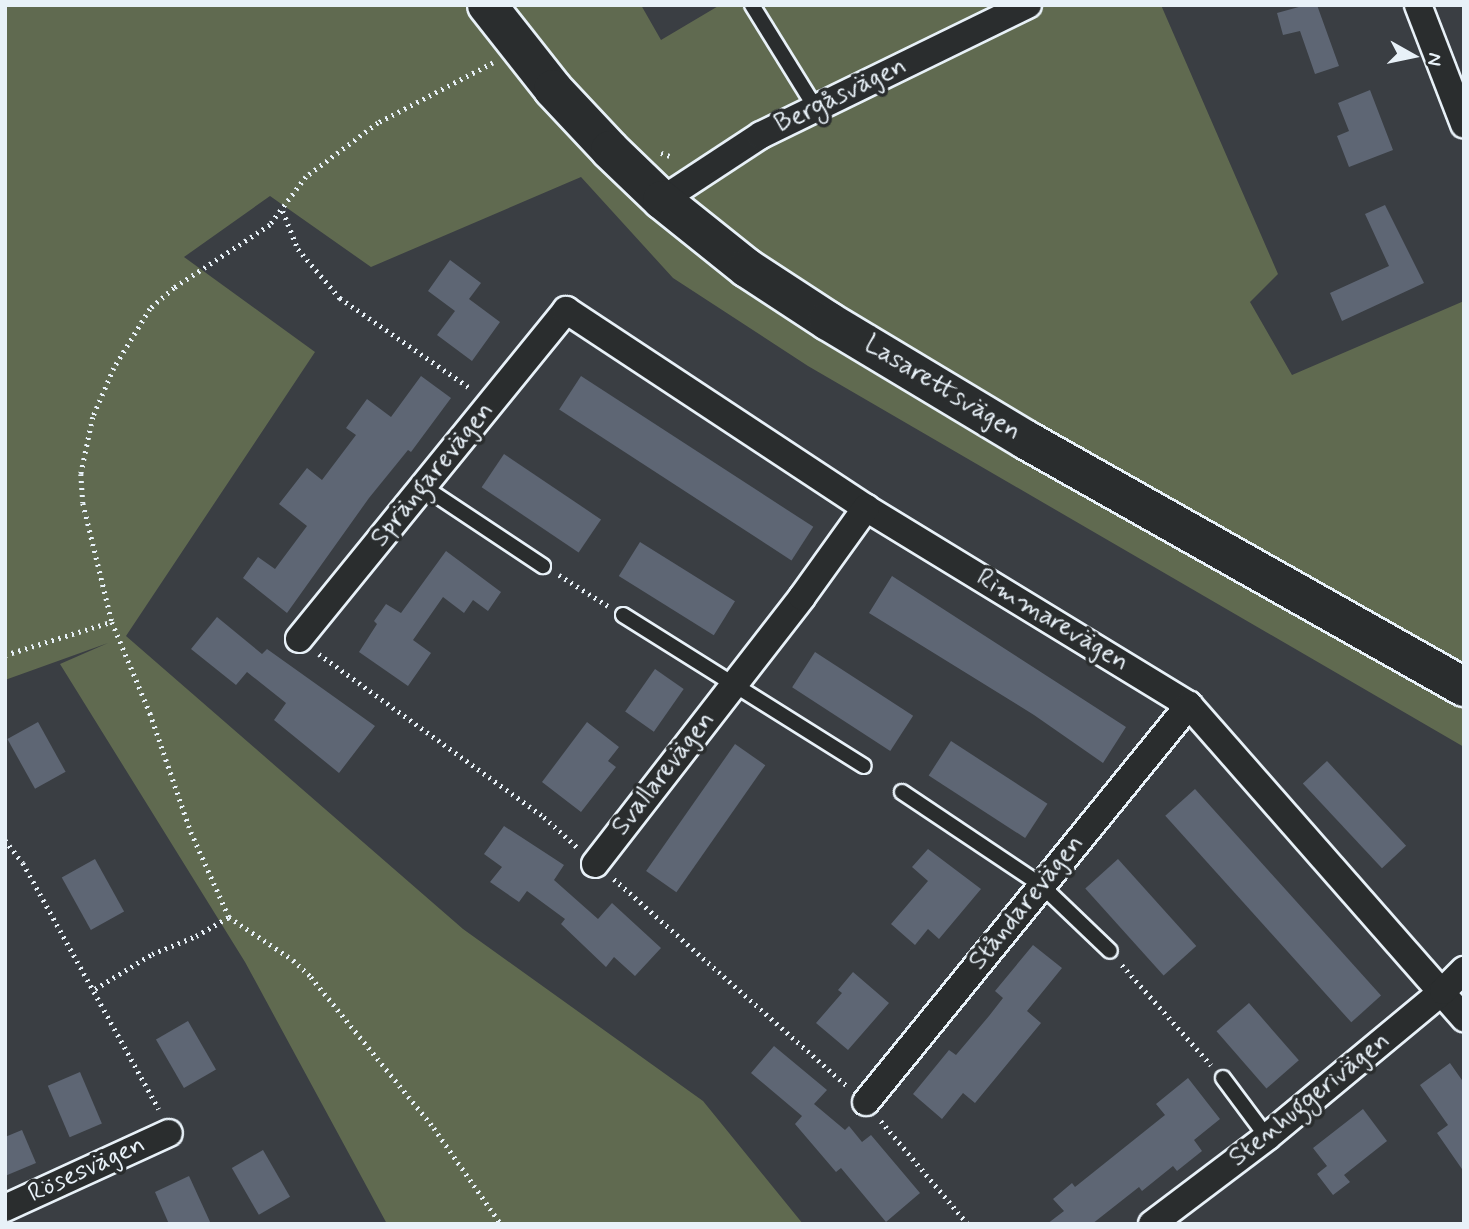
<!DOCTYPE html>
<html>
<head>
<meta charset="utf-8">
<style>
	body { margin:0 }
	#map { position:relative; width:1469px; height:1229px; overflow:hidden; background:#3a3e43; font-family:Mynerve,sans-serif }
	div>[style] { position:absolute }
	.green>* { inset:0; background:#606a50 }
	.building>* { inset:0; background:#5e6674; transform-origin:0 0 }
	.path>* { height:4.5px; margin-top:-2.25px; transform-origin:0; background:repeating-linear-gradient(90deg,#e8f1f8 0 2px,transparent 0 7px) }
	.roads { filter:drop-shadow(2px 0 #e8f1f8) drop-shadow(-2px 0 #e8f1f8) drop-shadow(0 2px #e8f1f8) drop-shadow(0 -2px #e8f1f8) }
	.lane>* { height:14px; margin:-7px; padding:0 7px; transform-origin:7px; border-radius:7px; background:#2a2d2e }
	.street>* { height:26px; margin:-13px; padding:0 13px; transform-origin:13px; border-radius:13px; background:#2a2d2e }
	.secondary>* { height:38px; margin:-19px; padding:0 19px; transform-origin:19px; border-radius:19px; background:#2a2d2e }
	span { translate:-50% -50%; white-space:nowrap; text-align:center; line-height:1.15; -webkit-text-stroke:7px #2a2d2e; paint-order:stroke }
	.street-label { font-size:26px; color:#e8f1f8 }
	.frame { position:absolute; inset:0; border:7px solid #e8f1f8; pointer-events:none }
	.north { position:absolute; left:1378px; top:21px; width:70px; height:70px; -webkit-text-stroke:5px #2a2d2e; paint-order:stroke; rotate:99deg; font-size:19px; font-weight:700; line-height:28px; text-align:center; color:#e8f1f8 }
	.north::after { content:''; display:block; margin:auto; width:24px; height:32px; background:#e8f1f8; clip-path:polygon(50% 0,100% 100%,50% 72%,0 100%) }
</style>
</head>
<body>
<div id="map">
	<div class="green">
		<div style="clip-path:polygon(6px 5px,641px 5px,661px 40px,720px 5px,1161px 5px,1278px 274px,1250px 302px,1292px 375px,1464px 301px,1464px 747px,808px 366px,673px 278px,581px 177px,371px 267px,270px 196px,184px 257px,315px 352px,126px 636px,463px 929px,703px 1101px,803px 1224px,387px 1224px,245px 962px,60px 664px,108px 643px,5px 680px)"></div>
	</div>
	<div class="building">
		<div style="clip-path:polygon(1306px 5px,1317px 5px,1339px 66px,1315px 74px,1300px 31px,1283px 35px,1277px 13px)"></div>
		<div style="clip-path:polygon(1370px 90px,1393px 150px,1349px 167px,1337px 136px,1349px 131px,1338px 103px)"></div>
		<div style="clip-path:polygon(1385px 205px,1424px 283px,1342px 321px,1330px 293px,1389px 266px,1365px 214px)"></div>
		<div style="clip-path:polygon(450px 260px,481px 283px,469px 299px,500px 322px,472px 361px,437px 335px,455px 311px,428px 291px)"></div>
		<div style="clip-path:polygon(421px 376px,451px 398px,411px 452px,408px 450px,369px 498px,287px 613px,243px 578px,258px 557px,275px 569px,307px 526px,279px 504px,307px 468px,322px 480px,356px 435px,346px 428px,367px 399px,391px 417px)"></div>
		<div style="left:581px;top:376px;width:277px;height:40px;rotate:33deg"></div>
		<div style="left:504px;top:454px;width:117px;height:40px;rotate:34deg"></div>
		<div style="left:640px;top:542px;width:112px;height:40px;rotate:32deg"></div>
		<div style="clip-path:polygon(446px 551px,501px 592px,488px 611px,473px 600px,464px 613px,443px 597px,413px 640px,431px 653px,408px 686px,359px 652px,377px 624px,374px 621px,386px 604px,401px 613px)"></div>
		<div style="clip-path:polygon(892px 576px,1126px 727px,1103px 763px,1034px 715px,869px 613px)"></div>
		<div style="clip-path:polygon(217px 617px,262px 654px,267px 649px,375px 726px,339px 773px,274px 720px,286px 703px,247px 672px,236px 685px,191px 649px)"></div>
		<div style="left:815px;top:652px;width:117px;height:42px;rotate:33deg"></div>
		<div style="left:655px;top:669px;width:35px;height:52px;rotate:35deg"></div>
		<div style="left:38px;top:722px;width:57px;height:35px;rotate:61deg"></div>
		<div style="clip-path:polygon(587px 722px,619px 747px,608px 761px,616px 767px,581px 812px,542px 782px)"></div>
		<div style="left:951px;top:741px;width:115px;height:41px;rotate:33deg"></div>
		<div style="left:735px;top:744px;width:37px;height:155px;rotate:35deg"></div>
		<div style="left:1327px;top:761px;width:116px;height:33px;rotate:47deg"></div>
		<div style="left:1195px;top:789px;width:278px;height:40px;rotate:48deg"></div>
		<div style="clip-path:polygon(504px 826px,564px 865px,554px 880px,598px 919px,612px 903px,661px 948px,635px 976px,614px 957px,606px 967px,561px 924px,565px 919px,527px 891px,519px 902px,490px 882px,502px 867px,484px 854px)"></div>
		<div style="clip-path:polygon(928px 849px,981px 889px,939px 939px,928px 929px,915px 945px,891px 924px,928px 881px,912px 867px)"></div>
		<div style="left:95px;top:859px;width:60px;height:38px;rotate:61deg"></div>
		<div style="left:1118px;top:859px;width:117px;height:44px;rotate:48deg"></div>
		<div style="clip-path:polygon(1033px 945px,1062px 968px,1027px 1011px,1041px 1023px,975px 1103px,963px 1093px,942px 1119px,913px 1094px,949px 1050px,956px 1055px,989px 1016px,1003px 998px,995px 991px)"></div>
		<div style="clip-path:polygon(853px 972px,889px 1003px,848px 1050px,816px 1023px,842px 993px,838px 990px)"></div>
		<div style="left:1249px;top:1003px;width:76px;height:43px;rotate:49deg"></div>
		<div style="left:188px;top:1021px;width:56px;height:37px;rotate:60deg"></div>
		<div style="clip-path:polygon(774px 1046px,827px 1090px,814px 1104px,845px 1130px,849px 1126px,862px 1142px,871px 1135px,920px 1193px,886px 1222px,841px 1168px,836px 1172px,795px 1124px,802px 1116px,751px 1073px)"></div>
		<div style="clip-path:polygon(1450px 1063px,1464px 1083px,1464px 1172px,1437px 1133px,1448px 1125px,1420px 1085px)"></div>
		<div style="left:80px;top:1072px;width:56px;height:35px;rotate:67deg"></div>
		<div style="clip-path:polygon(1188px 1078px,1220px 1119px,1194px 1140px,1202px 1151px,1177px 1171px,1173px 1166px,1142px 1191px,1139px 1187px,1092px 1224px,1047px 1224px,1064px 1211px,1053px 1199px,1072px 1183px,1075px 1187px,1165px 1115px,1156px 1104px)"></div>
		<div style="clip-path:polygon(1363px 1109px,1387px 1141px,1344px 1175px,1350px 1182px,1333px 1195px,1317px 1174px,1327px 1166px,1313px 1148px)"></div>
		<div style="clip-path:polygon(22px 1130px,36px 1163px,5px 1176px,5px 1137px)"></div>
		<div style="left:263px;top:1150px;width:54px;height:36px;rotate:60deg"></div>
		<div style="clip-path:polygon(189px 1176px,211px 1224px,169px 1224px,155px 1192px)"></div>
	</div>
	<div class="path">
		<div style="left:493px;top:63px;width:130px;rotate:152.4deg"></div>
		<div style="left:378px;top:123px;width:90px;rotate:143.1deg"></div>
		<div style="left:306px;top:177px;width:60px;rotate:126.9deg"></div>
		<div style="left:270px;top:225px;width:115px;rotate:146.7deg"></div>
		<div style="left:174px;top:288px;width:32px;rotate:139deg"></div>
		<div style="left:150px;top:309px;width:69px;rotate:121.4deg"></div>
		<div style="left:114px;top:368px;width:53px;rotate:113.2deg"></div>
		<div style="left:93px;top:417px;width:58px;rotate:101.9deg"></div>
		<div style="left:81px;top:474px;width:29px;rotate:86deg"></div>
		<div style="left:83px;top:503px;width:122px;rotate:76.3deg"></div>
		<div style="left:112px;top:622px;width:99px;rotate:67.3deg"></div>
		<div style="left:150px;top:713px;width:126px;rotate:71deg"></div>
		<div style="left:191px;top:832px;width:93px;rotate:65.9deg"></div>
		<div style="left:229px;top:917px;width:77px;rotate:33.9deg"></div>
		<div style="left:293px;top:960px;width:25px;rotate:43deg"></div>
		<div style="left:311px;top:977px;width:195px;rotate:50.8deg"></div>
		<div style="left:434px;top:1128px;width:117px;rotate:55.1deg"></div>
		<div style="left:661px;top:153px;width:9px;rotate:18deg"></div>
		<div style="left:283px;top:211px;width:41px;rotate:68.5deg"></div>
		<div style="left:298px;top:249px;width:65px;rotate:49.4deg"></div>
		<div style="left:340px;top:298px;width:158px;rotate:34.7deg"></div>
		<div style="left:559px;top:575px;width:58px;rotate:32.3deg"></div>
		<div style="left:319px;top:654px;width:278px;rotate:35.9deg"></div>
		<div style="left:544px;top:817px;width:46px;rotate:42.4deg"></div>
		<div style="left:5px;top:655px;width:111px;rotate:-17.3deg"></div>
		<div style="left:5px;top:840px;width:29px;rotate:52deg"></div>
		<div style="left:23px;top:863px;width:281px;rotate:61.1deg"></div>
		<div style="left:614px;top:879px;width:313px;rotate:41.6deg"></div>
		<div style="left:1122px;top:965px;width:134px;rotate:48.3deg"></div>
		<div style="left:95px;top:989px;width:67px;rotate:-31.6deg"></div>
		<div style="left:152px;top:954px;width:48px;rotate:-22.2deg"></div>
		<div style="left:196px;top:936px;width:38px;rotate:-30deg"></div>
		<div style="left:881px;top:1121px;width:135px;rotate:49.8deg"></div>
	</div>
	<div class="roads">
		<div class="lane">
			<div style="left:752px;top:5px;width:120px;rotate:58.3deg"></div>
			<div style="left:424px;top:487px;width:143px;rotate:33.6deg"></div>
			<div style="left:623px;top:615px;width:284px;rotate:32.1deg"></div>
			<div style="left:902px;top:792px;width:167px;rotate:33.8deg"></div>
			<div style="left:1041px;top:885px;width:95px;rotate:43.7deg"></div>
			<div style="left:1223px;top:1078px;width:74px;rotate:53.3deg"></div>
		</div>
		<div class="street">
			<div style="left:1418px;top:5px;width:128px;rotate:68.9deg"></div>
			<div style="left:662px;top:200px;width:118px;rotate:-33.3deg"></div>
			<div style="left:761px;top:135px;width:297px;rotate:-26deg"></div>
			<div style="left:299px;top:639px;width:424px;rotate:-50.9deg"></div>
			<div style="left:566px;top:310px;width:359px;rotate:33.4deg"></div>
			<div style="left:866px;top:508px;width:378px;rotate:31.4deg"></div>
			<div style="left:1189px;top:705px;width:417px;rotate:48.7deg"></div>
			<div style="left:595px;top:864px;width:338px;rotate:-52.2deg"></div>
			<div style="left:802px;top:597px;width:110px;rotate:-54.3deg"></div>
			<div style="left:866px;top:1102px;width:512px;rotate:-50.87deg"></div>
			<div style="left:5px;top:1208px;width:180px;rotate:-24.6deg"></div>
			<div style="left:1152px;top:1224px;width:144px;rotate:-37.1deg"></div>
			<div style="left:1267px;top:1137px;width:229px;rotate:-39.7deg"></div>
			<div style="left:1443px;top:991px;width:30px;rotate:-45deg"></div>
		</div>
		<div class="secondary">
			<div style="left:487px;top:5px;width:107px;rotate:51.8deg"></div>
			<div style="left:553px;top:89px;width:83px;rotate:46.9deg"></div>
			<div style="left:610px;top:150px;width:72px;rotate:43.9deg"></div>
			<div style="left:662px;top:200px;width:109px;rotate:38.7deg"></div>
			<div style="left:747px;top:268px;width:97px;rotate:33.2deg"></div>
			<div style="left:828px;top:321px;width:231px;rotate:31deg"></div>
			<div style="left:1026px;top:440px;width:503px;rotate:29.42deg"></div>
		</div>
	</div>
	<div class="street-label">
		<span style="left:841px;top:96px;rotate:-26deg">Bergåsvägen</span>
		<span style="left:942px;top:389px;rotate:31deg">Lasarettsvägen</span>
		<span style="left:433px;top:475px;rotate:-51deg">Sprängarevägen</span>
		<span style="left:1052px;top:621px;rotate:31deg">Rimmarevägen</span>
		<span style="left:664px;top:774px;rotate:-52deg">Svallarevägen</span>
		<span style="left:1027px;top:903px;rotate:-51deg">Ståndarevägen</span>
		<span style="left:1310px;top:1100px;rotate:-39deg">Stenhuggerivägen</span>
		<span style="left:87px;top:1170px;rotate:-25deg">Rösesvägen</span>
	</div>
	<div class="frame"></div>
	<div class="north">N</div>
</div>
</body>
</html>
